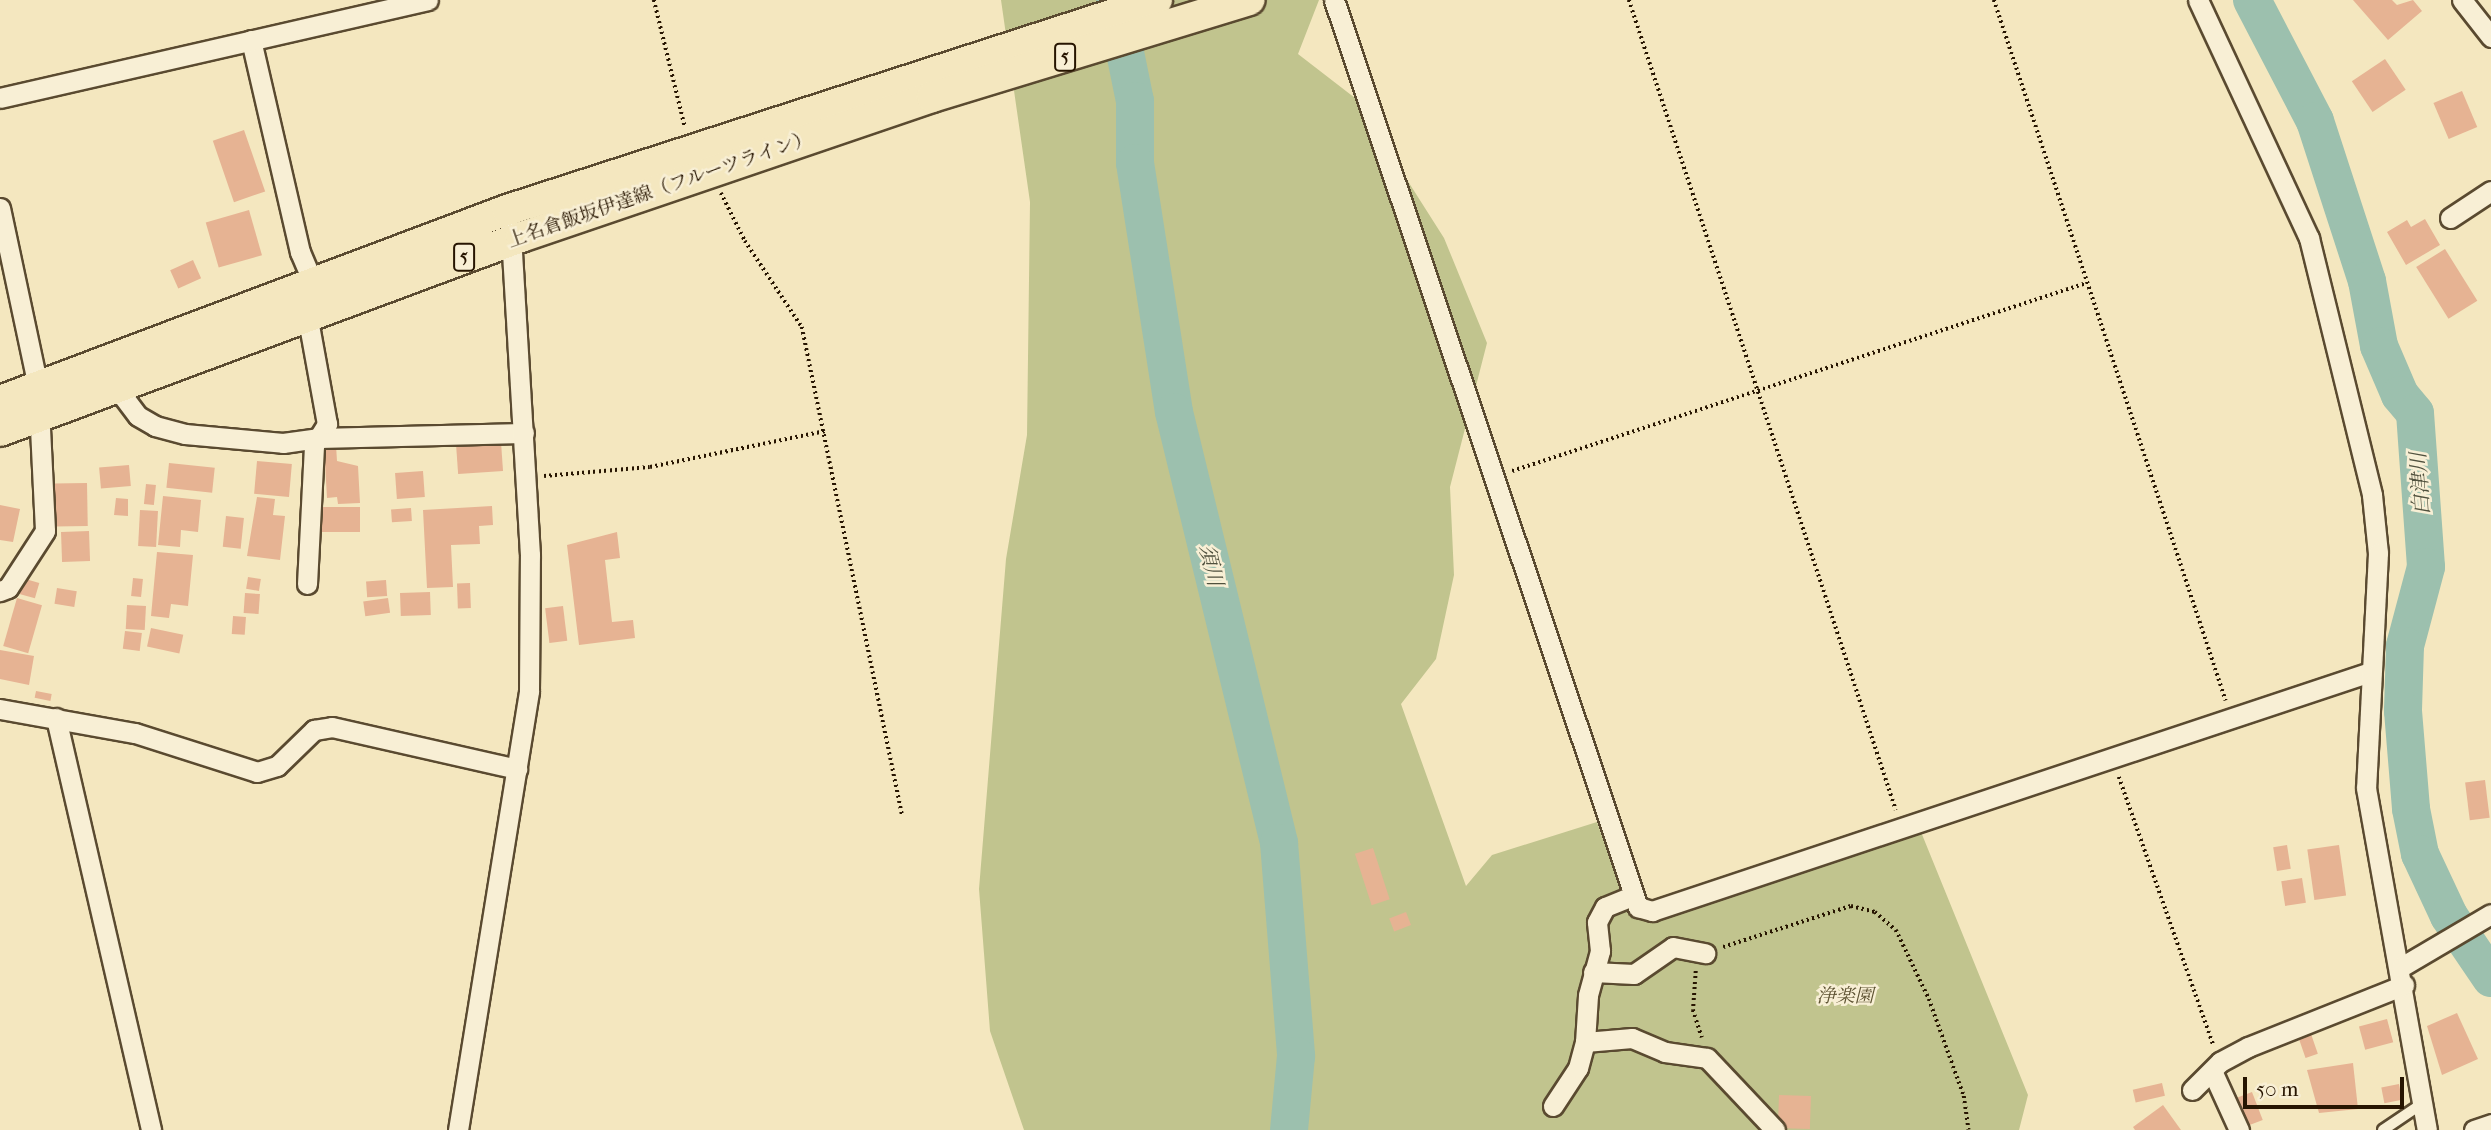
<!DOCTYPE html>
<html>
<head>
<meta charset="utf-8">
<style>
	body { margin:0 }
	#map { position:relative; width:2491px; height:1130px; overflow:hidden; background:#f4e7bf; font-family:"IM FELL French Canon","Noto Serif JP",serif }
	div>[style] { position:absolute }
	.green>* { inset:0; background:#c1c48e }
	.river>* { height:38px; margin:-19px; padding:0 19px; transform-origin:19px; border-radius:19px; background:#9cc0ae }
	.building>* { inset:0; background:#e6b393; transform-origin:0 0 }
	.path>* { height:3.5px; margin-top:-1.75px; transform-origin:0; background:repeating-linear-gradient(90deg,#271501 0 2px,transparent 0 5.5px) }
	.roads { filter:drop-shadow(2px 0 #5a4a30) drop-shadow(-2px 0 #5a4a30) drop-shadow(0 2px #5a4a30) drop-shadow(0 -2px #5a4a30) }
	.lane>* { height:10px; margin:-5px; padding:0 5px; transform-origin:5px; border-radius:5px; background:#f8efd5 }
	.street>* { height:19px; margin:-9.5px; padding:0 9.5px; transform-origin:9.5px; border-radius:9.5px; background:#f8efd5 }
	.primary>* { height:30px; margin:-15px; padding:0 15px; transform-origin:15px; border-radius:15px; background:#f4e7bf }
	span { translate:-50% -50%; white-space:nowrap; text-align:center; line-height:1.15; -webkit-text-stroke:5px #f8efd5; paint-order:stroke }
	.shield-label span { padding:2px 5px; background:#f8efd5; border:2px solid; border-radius:5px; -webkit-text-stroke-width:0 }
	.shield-label { font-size:18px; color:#271501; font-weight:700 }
	.street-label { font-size:19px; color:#271501 }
	.park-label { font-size:19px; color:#5d5232; font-style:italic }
	.water-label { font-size:21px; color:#50513e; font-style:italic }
	.scale { position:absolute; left:2243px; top:1077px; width:161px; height:32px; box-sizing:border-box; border:4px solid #271501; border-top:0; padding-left:9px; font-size:21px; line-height:24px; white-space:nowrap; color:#271501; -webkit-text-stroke:5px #f8efd5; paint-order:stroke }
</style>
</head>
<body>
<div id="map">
	<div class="green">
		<div style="clip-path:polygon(1001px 0,1319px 0,1298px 54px,1355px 98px,1444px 238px,1487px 343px,1450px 487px,1454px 575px,1436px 659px,1401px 704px,1466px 886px,1492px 855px,1597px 822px,1629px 914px,1654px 922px,1921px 832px,2028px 1095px,2019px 1130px,1024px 1130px,990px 1031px,979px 889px,1006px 559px,1027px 435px,1030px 202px)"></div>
	</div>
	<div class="river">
		<div style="left:2252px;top:0;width:136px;rotate:62.5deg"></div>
		<div style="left:2315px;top:121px;width:168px;rotate:72deg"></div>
		<div style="left:2367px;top:281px;width:66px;rotate:79.5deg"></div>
		<div style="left:2379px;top:346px;width:53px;rotate:66.8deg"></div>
		<div style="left:2400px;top:395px;width:23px;rotate:50deg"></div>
		<div style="left:2415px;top:413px;width:154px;rotate:85.9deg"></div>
		<div style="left:2426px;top:567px;width:82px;rotate:104.9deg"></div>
		<div style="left:2405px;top:646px;width:65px;rotate:91.8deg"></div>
		<div style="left:2403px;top:711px;width:98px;rotate:85.3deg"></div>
		<div style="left:2411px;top:809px;width:46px;rotate:78.7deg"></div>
		<div style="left:2420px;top:854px;width:68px;rotate:64.9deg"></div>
		<div style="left:2449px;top:916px;width:75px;rotate:55.9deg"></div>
		<div style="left:1115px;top:3px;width:100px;rotate:78.5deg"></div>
		<div style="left:1135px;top:101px;width:62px;rotate:90deg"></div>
		<div style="left:1135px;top:163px;width:252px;rotate:81.1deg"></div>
		<div style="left:1174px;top:412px;width:444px;rotate:76.3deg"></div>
		<div style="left:1279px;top:843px;width:214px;rotate:85.4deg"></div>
		<div style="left:1296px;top:1056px;width:74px;rotate:95.4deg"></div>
	</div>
	<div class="building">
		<div style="clip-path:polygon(2353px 0,2392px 0,2397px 5px,2413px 0,2422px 11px,2388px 40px)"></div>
		<div style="left:2385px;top:59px;width:37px;height:40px;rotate:56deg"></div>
		<div style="left:2462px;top:91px;width:39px;height:31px;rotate:67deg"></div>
		<div style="left:244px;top:130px;width:65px;height:33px;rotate:71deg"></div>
		<div style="left:249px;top:210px;width:47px;height:45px;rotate:74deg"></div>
		<div style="clip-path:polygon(2425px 219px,2440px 245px,2406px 265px,2387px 232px,2407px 220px,2411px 227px)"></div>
		<div style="left:2445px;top:249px;width:61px;height:34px;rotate:58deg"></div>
		<div style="left:193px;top:260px;width:20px;height:25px;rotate:66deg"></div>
		<div style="left:501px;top:442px;width:29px;height:45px;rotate:86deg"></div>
		<div style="clip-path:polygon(336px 445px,337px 461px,358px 466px,360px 503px,338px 504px,337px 497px,327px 498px,324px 446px)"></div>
		<div style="left:257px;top:461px;width:35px;height:33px;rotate:5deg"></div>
		<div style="left:169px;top:463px;width:46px;height:25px;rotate:6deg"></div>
		<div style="left:129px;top:465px;width:21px;height:30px;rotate:85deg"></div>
		<div style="left:423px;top:471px;width:26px;height:28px;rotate:86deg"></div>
		<div style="left:87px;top:483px;width:43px;height:33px;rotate:89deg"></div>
		<div style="left:146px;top:484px;width:10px;height:20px;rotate:6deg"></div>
		<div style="clip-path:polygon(163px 496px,201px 500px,198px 532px,181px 530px,180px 547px,158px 545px)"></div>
		<div style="clip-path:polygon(257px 497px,275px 499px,273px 515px,285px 516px,280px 560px,247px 556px)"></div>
		<div style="clip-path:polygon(116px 498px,128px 499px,128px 516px,114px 515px)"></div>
		<div style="clip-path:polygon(0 505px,20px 509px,13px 542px,0 540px)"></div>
		<div style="clip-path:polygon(492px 506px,493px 525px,479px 526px,480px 544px,451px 545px,453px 587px,427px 588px,423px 510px)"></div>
		<div style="left:360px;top:507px;width:25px;height:41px;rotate:90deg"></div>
		<div style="left:411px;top:508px;width:13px;height:20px;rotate:86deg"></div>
		<div style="left:140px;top:510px;width:18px;height:36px;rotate:3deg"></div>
		<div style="left:226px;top:516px;width:18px;height:31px;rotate:6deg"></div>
		<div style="left:89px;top:531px;width:30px;height:28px;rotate:88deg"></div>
		<div style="clip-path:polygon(617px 532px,620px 558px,605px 560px,612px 622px,633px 620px,635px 638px,579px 645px,567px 545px)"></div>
		<div style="clip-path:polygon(157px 552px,193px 555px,188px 606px,171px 604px,169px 618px,151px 616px)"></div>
		<div style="left:248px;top:577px;width:13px;height:12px;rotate:9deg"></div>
		<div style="left:22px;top:578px;width:18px;height:16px;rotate:16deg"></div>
		<div style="left:133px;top:578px;width:10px;height:18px;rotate:6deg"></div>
		<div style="left:386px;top:580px;width:16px;height:20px;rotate:86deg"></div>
		<div style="left:470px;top:583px;width:25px;height:13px;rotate:88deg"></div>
		<div style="left:57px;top:588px;width:20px;height:16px;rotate:9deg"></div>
		<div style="left:430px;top:592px;width:23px;height:30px;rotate:88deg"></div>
		<div style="left:245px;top:593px;width:15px;height:20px;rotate:4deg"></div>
		<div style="left:17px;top:598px;width:26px;height:50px;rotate:16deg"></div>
		<div style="left:388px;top:598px;width:15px;height:25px;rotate:82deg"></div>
		<div style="left:127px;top:605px;width:19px;height:24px;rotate:3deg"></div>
		<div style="left:563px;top:606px;width:35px;height:18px;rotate:83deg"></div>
		<div style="left:233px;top:616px;width:13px;height:18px;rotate:4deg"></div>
		<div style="left:151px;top:628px;width:33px;height:19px;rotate:12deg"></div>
		<div style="left:125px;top:631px;width:17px;height:18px;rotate:7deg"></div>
		<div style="clip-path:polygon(0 650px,34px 656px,29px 685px,0 679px)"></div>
		<div style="left:36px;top:691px;width:16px;height:7px;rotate:11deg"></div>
		<div style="left:2485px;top:780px;width:38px;height:20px;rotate:83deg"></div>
		<div style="left:2287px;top:845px;width:24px;height:14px;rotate:81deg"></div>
		<div style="left:2339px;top:845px;width:51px;height:32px;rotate:82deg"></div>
		<div style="left:1373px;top:848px;width:54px;height:19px;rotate:72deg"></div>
		<div style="left:2302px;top:878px;width:25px;height:21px;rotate:81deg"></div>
		<div style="left:1406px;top:912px;width:14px;height:18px;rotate:69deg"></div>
		<div style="clip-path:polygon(2457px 1013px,2478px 1059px,2442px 1075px,2427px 1026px)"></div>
		<div style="left:2387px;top:1019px;width:24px;height:29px;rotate:75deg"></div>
		<div style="left:2311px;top:1034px;width:21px;height:13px;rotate:71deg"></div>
		<div style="clip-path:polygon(2353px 1063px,2358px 1109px,2319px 1113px,2307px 1070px)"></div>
		<div style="left:2162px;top:1083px;width:13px;height:30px;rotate:77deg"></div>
		<div style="left:2399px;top:1084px;width:16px;height:18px;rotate:79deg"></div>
		<div style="left:2252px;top:1092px;width:30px;height:17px;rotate:69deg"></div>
		<div style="left:1779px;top:1095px;width:32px;height:33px;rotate:2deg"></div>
		<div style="clip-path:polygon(2163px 1105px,2181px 1130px,2135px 1130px,2133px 1127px)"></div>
	</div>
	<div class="path">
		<div style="left:654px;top:0;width:131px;rotate:76.3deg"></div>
		<div style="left:1629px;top:0;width:853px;rotate:71.76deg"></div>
		<div style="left:1994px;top:0;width:738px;rotate:71.69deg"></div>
		<div style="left:721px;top:193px;width:54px;rotate:63.4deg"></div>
		<div style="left:745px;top:241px;width:103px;rotate:56.5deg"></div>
		<div style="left:802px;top:327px;width:499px;rotate:78.4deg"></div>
		<div style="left:1512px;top:471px;width:604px;rotate:-18.13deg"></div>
		<div style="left:544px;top:476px;width:106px;rotate:-4.9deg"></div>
		<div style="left:650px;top:467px;width:179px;rotate:-11.6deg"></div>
		<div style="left:2119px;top:777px;width:283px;rotate:70.6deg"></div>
		<div style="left:1723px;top:947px;width:134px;rotate:-17.8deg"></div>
		<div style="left:1851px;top:906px;width:25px;rotate:14deg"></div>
		<div style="left:1875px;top:912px;width:28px;rotate:41deg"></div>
		<div style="left:1896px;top:930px;width:76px;rotate:64.4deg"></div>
		<div style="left:1929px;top:999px;width:103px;rotate:70.2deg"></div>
		<div style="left:1964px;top:1096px;width:34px;rotate:82deg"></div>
		<div style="left:1696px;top:971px;width:39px;rotate:94deg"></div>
		<div style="left:1693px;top:1010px;width:29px;rotate:72deg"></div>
	</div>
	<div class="roads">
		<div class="lane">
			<div style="left:2383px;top:1130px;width:48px;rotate:-34deg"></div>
		</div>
		<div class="street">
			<div style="left:1334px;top:0;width:957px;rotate:71.47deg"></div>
			<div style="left:1638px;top:907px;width:15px;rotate:16deg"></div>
			<div style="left:1652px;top:911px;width:757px;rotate:-18.41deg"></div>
			<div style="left:2198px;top:0;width:263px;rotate:65deg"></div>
			<div style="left:2309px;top:238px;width:265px;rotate:76.2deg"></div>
			<div style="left:2372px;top:495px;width:58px;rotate:84.1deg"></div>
			<div style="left:2378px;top:553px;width:235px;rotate:92.9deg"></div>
			<div style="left:2366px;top:788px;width:347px;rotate:79.9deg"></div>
			<div style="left:2462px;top:0;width:47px;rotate:51.9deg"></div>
			<div style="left:251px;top:40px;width:218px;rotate:77deg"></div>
			<div style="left:300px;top:252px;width:33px;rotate:67deg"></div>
			<div style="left:0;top:98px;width:439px;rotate:-12.9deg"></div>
			<div style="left:0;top:208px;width:183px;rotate:78deg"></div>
			<div style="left:38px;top:387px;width:144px;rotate:87.2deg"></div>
			<div style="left:45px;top:531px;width:68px;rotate:123deg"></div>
			<div style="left:8px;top:588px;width:9px;rotate:159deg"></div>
			<div style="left:2450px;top:218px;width:49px;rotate:-33.4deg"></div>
			<div style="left:116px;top:387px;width:36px;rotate:53deg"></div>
			<div style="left:138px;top:416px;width:20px;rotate:30deg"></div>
			<div style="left:155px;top:426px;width:31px;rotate:15deg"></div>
			<div style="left:185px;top:434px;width:98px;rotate:5.2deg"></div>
			<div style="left:283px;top:443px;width:35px;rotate:-8deg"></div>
			<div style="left:318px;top:438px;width:206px;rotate:-1.4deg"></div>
			<div style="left:307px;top:584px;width:139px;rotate:-87.1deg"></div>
			<div style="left:314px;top:445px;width:25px;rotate:-58deg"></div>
			<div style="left:327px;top:424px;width:112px;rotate:-100.3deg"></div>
			<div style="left:0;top:709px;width:137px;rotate:10.1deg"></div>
			<div style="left:135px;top:733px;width:128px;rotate:17.7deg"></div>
			<div style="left:257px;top:772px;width:21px;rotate:-17deg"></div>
			<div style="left:277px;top:766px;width:52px;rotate:-44.2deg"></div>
			<div style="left:314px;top:730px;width:18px;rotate:-9deg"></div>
			<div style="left:332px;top:727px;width:190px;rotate:12.8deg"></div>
			<div style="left:56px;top:718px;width:423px;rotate:77deg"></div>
			<div style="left:2401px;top:967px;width:104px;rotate:-30.5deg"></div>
			<div style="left:1593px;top:972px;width:41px;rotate:2.8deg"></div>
			<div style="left:1634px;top:974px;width:47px;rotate:-34.7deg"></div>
			<div style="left:1673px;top:947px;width:33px;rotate:11deg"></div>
			<div style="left:1585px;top:1042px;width:47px;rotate:-4.9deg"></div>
			<div style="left:1632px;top:1038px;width:36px;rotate:23deg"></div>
			<div style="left:1665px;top:1052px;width:42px;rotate:8.1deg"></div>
			<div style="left:1707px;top:1058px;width:99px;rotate:46.6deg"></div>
			<div style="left:2213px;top:1073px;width:63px;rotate:65.5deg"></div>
			<div style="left:2192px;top:1090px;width:40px;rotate:-45deg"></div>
			<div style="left:2220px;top:1062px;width:32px;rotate:-28deg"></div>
			<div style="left:2248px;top:1047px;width:168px;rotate:-21.7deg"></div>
			<div style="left:1553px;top:1106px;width:45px;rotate:-56.7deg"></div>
			<div style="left:1578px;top:1068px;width:27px;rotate:-75deg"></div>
			<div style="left:1585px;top:1042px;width:47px;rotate:-86.3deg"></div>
			<div style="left:1588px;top:995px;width:46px;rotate:-74.7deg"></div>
			<div style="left:1600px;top:951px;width:29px;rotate:-96deg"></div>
			<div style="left:1597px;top:922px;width:17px;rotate:-62deg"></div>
			<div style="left:1605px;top:907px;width:31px;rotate:-22deg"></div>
			<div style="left:458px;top:1130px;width:445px;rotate:-80.8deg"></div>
			<div style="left:529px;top:691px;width:136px;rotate:-89.6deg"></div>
			<div style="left:530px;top:555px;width:325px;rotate:-93.4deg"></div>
			<div style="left:2474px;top:1130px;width:18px;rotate:-19deg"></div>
		</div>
		<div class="primary">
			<div style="left:0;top:401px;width:542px;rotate:-20.64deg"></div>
			<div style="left:507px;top:210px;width:683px;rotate:-17.9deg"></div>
			<div style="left:0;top:431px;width:556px;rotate:-20.42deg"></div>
			<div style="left:521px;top:237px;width:434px;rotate:-18.8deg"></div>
			<div style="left:932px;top:97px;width:332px;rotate:-17deg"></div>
		</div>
	</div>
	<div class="shield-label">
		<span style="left:1065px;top:57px">5</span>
		<span style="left:464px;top:257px">5</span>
	</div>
	<div class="street-label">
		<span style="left:660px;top:190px;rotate:-19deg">上名倉飯坂伊達線（フルーツライン）</span>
	</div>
	<div class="park-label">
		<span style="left:1845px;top:997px">浄楽園</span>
	</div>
	<div class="water-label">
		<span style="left:2420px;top:484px;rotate:-94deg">白津川</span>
		<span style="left:1211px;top:565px;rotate:76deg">須川</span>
	</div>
	<div class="scale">50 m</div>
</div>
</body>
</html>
